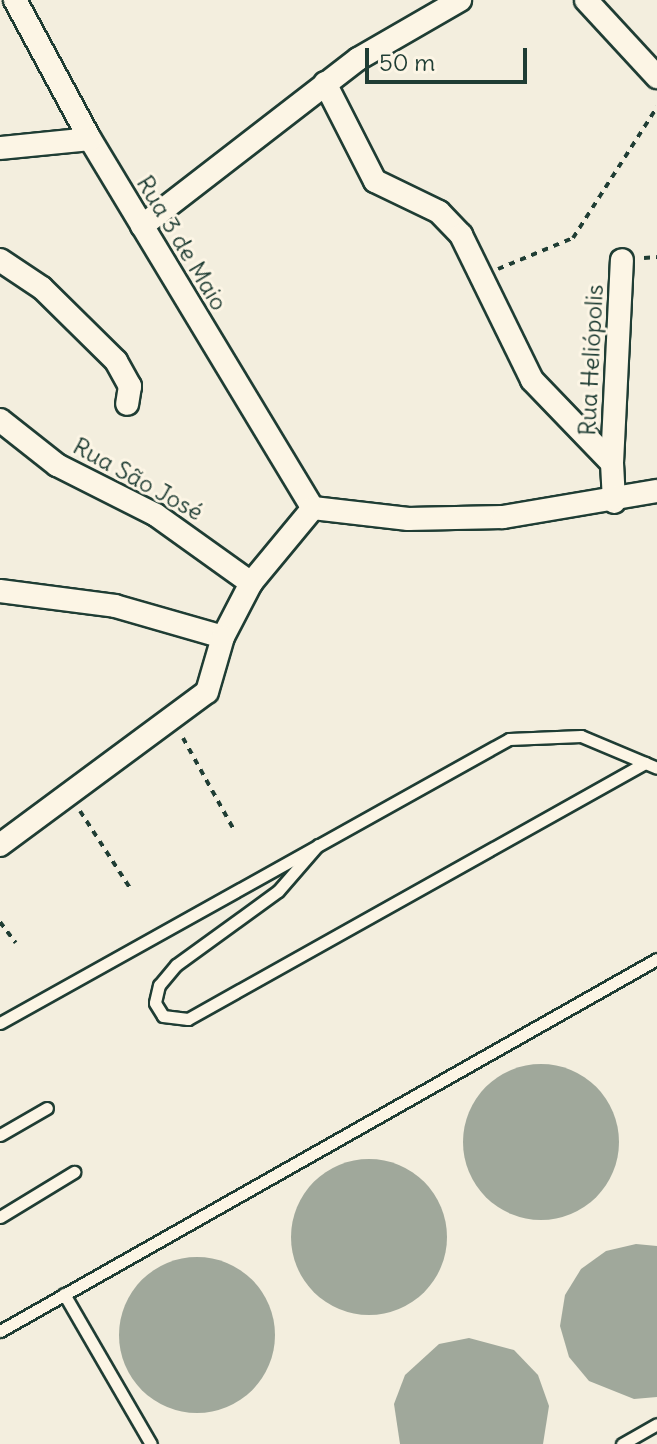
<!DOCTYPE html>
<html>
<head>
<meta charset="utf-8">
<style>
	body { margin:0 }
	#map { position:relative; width:657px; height:1444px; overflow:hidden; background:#f3eede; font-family:Delius,sans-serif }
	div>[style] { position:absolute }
	.water>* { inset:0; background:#a0a89b }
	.round { border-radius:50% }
	.path>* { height:4px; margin-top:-2px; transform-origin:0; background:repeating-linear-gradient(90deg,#1f3d34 0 6px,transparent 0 12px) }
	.roads { filter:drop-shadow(2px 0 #1f3d34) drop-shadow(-2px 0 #1f3d34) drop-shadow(0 2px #1f3d34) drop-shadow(0 -2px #1f3d34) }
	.lane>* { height:11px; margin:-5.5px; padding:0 5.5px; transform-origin:5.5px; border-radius:5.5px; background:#fcf5e5 }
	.street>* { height:22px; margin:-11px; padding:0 11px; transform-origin:11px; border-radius:11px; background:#fcf5e5 }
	span { translate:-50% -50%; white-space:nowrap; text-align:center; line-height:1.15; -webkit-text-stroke:6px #fcf5e5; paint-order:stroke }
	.street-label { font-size:24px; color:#1f3d34 }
	.scale { position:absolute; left:365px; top:48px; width:162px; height:36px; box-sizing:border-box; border:4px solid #1f3d34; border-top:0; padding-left:10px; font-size:24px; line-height:28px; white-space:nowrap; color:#1f3d34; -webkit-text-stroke:6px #fcf5e5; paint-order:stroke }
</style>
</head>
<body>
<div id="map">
	<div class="water">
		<div class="round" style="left:463px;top:1064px;width:156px;height:156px"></div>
		<div class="round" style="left:291px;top:1159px;width:156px;height:156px"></div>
		<div style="clip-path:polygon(636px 1244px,657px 1246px,657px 1397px,634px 1399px,589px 1381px,569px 1357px,560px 1326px,565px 1295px,581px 1269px,606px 1251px)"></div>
		<div class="round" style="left:119px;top:1257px;width:156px;height:156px"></div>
		<div style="clip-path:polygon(469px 1338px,514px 1350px,538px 1375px,549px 1406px,543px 1444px,400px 1444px,394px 1404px,405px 1375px,439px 1344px)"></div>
	</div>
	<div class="path">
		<div style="left:644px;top:258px;width:13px;rotate:-4deg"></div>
		<div style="left:498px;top:269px;width:81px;rotate:-22.5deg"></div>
		<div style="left:573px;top:238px;width:156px;rotate:-57.3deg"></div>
		<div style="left:183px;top:738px;width:105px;rotate:61deg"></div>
		<div style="left:80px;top:811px;width:92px;rotate:57deg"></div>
		<div style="left:0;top:922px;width:26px;rotate:53deg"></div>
	</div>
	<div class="roads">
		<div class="lane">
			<div style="left:318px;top:845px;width:61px;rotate:131deg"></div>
			<div style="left:278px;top:891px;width:126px;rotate:144deg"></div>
			<div style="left:176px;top:965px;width:26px;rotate:130deg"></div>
			<div style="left:159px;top:985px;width:18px;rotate:103deg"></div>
			<div style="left:155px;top:1003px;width:15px;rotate:58deg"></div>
			<div style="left:163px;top:1016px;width:25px;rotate:7deg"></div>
			<div style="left:188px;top:1019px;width:524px;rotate:-29.26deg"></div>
			<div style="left:0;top:1023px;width:583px;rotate:-29.16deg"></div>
			<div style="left:509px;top:739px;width:72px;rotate:-2.4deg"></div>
			<div style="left:581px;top:736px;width:82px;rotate:22.8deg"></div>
			<div style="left:0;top:1135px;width:54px;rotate:-29.9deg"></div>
			<div style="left:0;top:1217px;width:87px;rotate:-31.3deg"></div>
			<div style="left:64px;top:1294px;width:173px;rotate:59.9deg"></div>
			<div style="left:0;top:1331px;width:755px;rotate:-29.52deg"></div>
			<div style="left:622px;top:1444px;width:40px;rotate:-29.7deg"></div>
		</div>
		<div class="street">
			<div style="left:15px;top:0;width:158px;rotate:61.7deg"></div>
			<div style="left:90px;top:139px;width:431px;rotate:58.9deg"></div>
			<div style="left:586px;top:0;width:105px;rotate:47.3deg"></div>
			<div style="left:325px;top:83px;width:110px;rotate:63deg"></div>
			<div style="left:375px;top:181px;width:71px;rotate:25.8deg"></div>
			<div style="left:439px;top:212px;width:32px;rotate:46deg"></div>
			<div style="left:461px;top:235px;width:161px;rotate:63.9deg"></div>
			<div style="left:532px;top:380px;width:115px;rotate:46.1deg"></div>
			<div style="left:612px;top:463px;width:39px;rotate:87deg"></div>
			<div style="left:0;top:148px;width:90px;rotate:-5.7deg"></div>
			<div style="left:142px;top:226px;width:273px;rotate:-37.7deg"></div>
			<div style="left:358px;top:59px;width:118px;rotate:-30deg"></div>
			<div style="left:0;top:260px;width:50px;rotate:33.7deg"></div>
			<div style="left:42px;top:288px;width:104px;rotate:44.6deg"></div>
			<div style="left:116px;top:361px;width:29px;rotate:61deg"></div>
			<div style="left:130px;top:386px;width:18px;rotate:99deg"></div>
			<div style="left:0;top:420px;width:73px;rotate:38.3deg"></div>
			<div style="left:57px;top:465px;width:111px;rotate:26.8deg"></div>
			<div style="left:156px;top:515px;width:117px;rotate:35.6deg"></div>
			<div style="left:612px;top:463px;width:203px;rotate:-87.2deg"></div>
			<div style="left:0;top:591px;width:116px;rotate:7.4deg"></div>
			<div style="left:115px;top:606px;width:112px;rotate:16deg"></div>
			<div style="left:223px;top:637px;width:61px;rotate:-62.6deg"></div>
			<div style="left:251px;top:583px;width:97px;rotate:-50.4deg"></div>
			<div style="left:313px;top:508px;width:96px;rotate:6.6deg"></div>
			<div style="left:408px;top:519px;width:95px;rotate:-1.2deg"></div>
			<div style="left:503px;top:517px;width:156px;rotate:-9.6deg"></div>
			<div style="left:0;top:845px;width:257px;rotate:-36.5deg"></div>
			<div style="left:207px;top:692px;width:57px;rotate:-73.8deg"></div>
		</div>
	</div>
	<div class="street-label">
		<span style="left:182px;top:243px;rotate:59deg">Rua 3 de Maio</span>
		<span style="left:591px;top:360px;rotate:-87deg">Rua Heliópolis</span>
		<span style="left:138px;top:479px;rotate:29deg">Rua São José</span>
	</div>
	<div class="scale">50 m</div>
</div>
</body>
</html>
